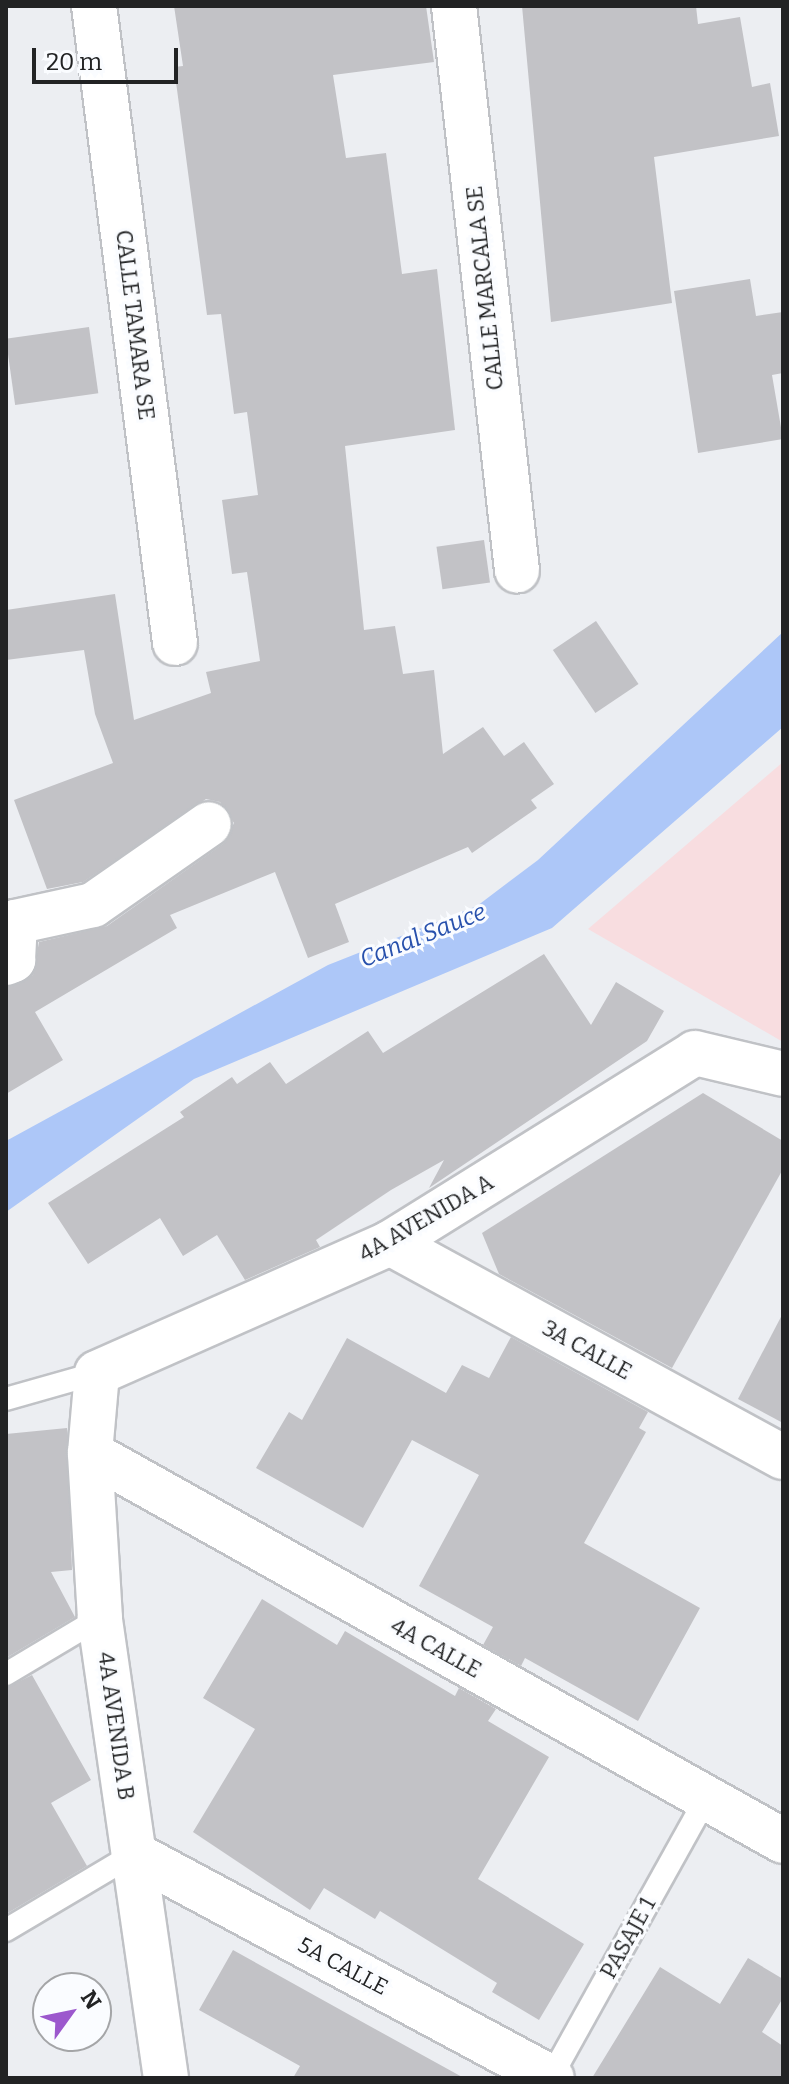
<!DOCTYPE html>
<html>
<head>
<meta charset="utf-8">
<style>
	body { margin:0 }
	#map { position:relative; width:789px; height:2084px; overflow:hidden; background:#eceef2; font-family:Bitter,serif }
	div>[style] { position:absolute }
	.education>* { inset:0; background:#f8dde0 }
	.water>* { inset:0; background:#adc7f8 }
	.building>* { inset:0; background:#c2c2c6; transform-origin:0 0 }
	.roads { filter:drop-shadow(2px 0 #c0c2c6) drop-shadow(-2px 0 #c0c2c6) drop-shadow(0 2px #c0c2c6) drop-shadow(0 -2px #c0c2c6) }
	.lane>* { height:22px; margin:-11px; padding:0 11px; transform-origin:11px; border-radius:11px; background:#fff }
	.street>* { height:44px; margin:-22px; padding:0 22px; transform-origin:22px; border-radius:22px; background:#fff }
	span { translate:-50% -50%; white-space:nowrap; text-align:center; line-height:1.15; -webkit-text-stroke:6px #fafcff; paint-order:stroke }
	.street-label { font-size:22px; color:#222324 }
	.water-label { font-size:24px; color:#2750ac; font-style:italic }
	.frame { position:absolute; inset:0; border:8px solid #222324; pointer-events:none }
	.north { position:absolute; left:32px; top:1972px; width:80px; height:80px; box-sizing:border-box; background:#fafcff; border:2px solid #a4a5a7; border-radius:50%; rotate:57deg; font-size:22px; font-weight:700; line-height:32px; text-align:center; color:#222324 }
	.north::after { content:''; display:block; margin:auto; width:28px; height:36px; background:#9c58cd; clip-path:polygon(50% 0,100% 100%,50% 72%,0 100%) }
	.scale { position:absolute; left:32px; top:48px; width:146px; height:36px; box-sizing:border-box; border:4px solid #222324; border-top:0; padding-left:10px; font-size:24px; line-height:28px; white-space:nowrap; color:#222324; -webkit-text-stroke:6px #fafcff; paint-order:stroke }
</style>
</head>
<body>
<div id="map">
	<div class="education">
		<div style="clip-path:polygon(783px 762px,783px 1042px,588px 929px)"></div>
	</div>
	<div class="water">
		<div style="clip-path:polygon(783px 632px,783px 727px,552px 928px,194px 1079px,6px 1212px,6px 1141px,328px 965px,477px 906px,538px 860px)"></div>
	</div>
	<div class="building">
		<div style="clip-path:polygon(174px 6px,426px 6px,434px 62px,333px 75px,346px 158px,386px 153px,402px 274px,437px 269px,455px 430px,345px 446px,364px 630px,395px 626px,403px 674px,434px 670px,443px 754px,483px 727px,504px 756px,524px 742px,554px 784px,531px 800px,537px 808px,472px 853px,468px 847px,335px 904px,349px 942px,308px 958px,275px 872px,170px 915px,177px 928px,35px 1012px,63px 1060px,6px 1094px,6px 988px,33px 975px,39px 942px,107px 926px,223px 844px,234px 823px,220px 802px,206px 799px,83px 882px,47px 889px,14px 800px,113px 763px,95px 714px,84px 650px,6px 660px,6px 610px,115px 594px,134px 720px,211px 693px,206px 672px,260px 661px,247px 572px,232px 574px,222px 500px,258px 495px,247px 412px,234px 414px,221px 314px,207px 315px,174px 67px,183px 66px)"></div>
		<div style="clip-path:polygon(522px 6px,696px 6px,698px 24px,740px 17px,752px 87px,770px 83px,779px 136px,654px 157px,672px 303px,551px 322px)"></div>
		<div style="clip-path:polygon(750px 279px,756px 316px,783px 312px,783px 373px,772px 375px,783px 439px,698px 453px,674px 291px)"></div>
		<div style="left:89px;top:327px;width:67px;height:84px;rotate:82deg"></div>
		<div style="left:484px;top:540px;width:43px;height:48px;rotate:82deg"></div>
		<div style="left:596px;top:621px;width:76px;height:52px;rotate:56deg"></div>
		<div style="clip-path:polygon(544px 954px,591px 1025px,616px 982px,664px 1011px,647px 1041px,429px 1188px,444px 1160px,391px 1190px,316px 1240px,320px 1247px,245px 1280px,217px 1235px,183px 1256px,160px 1218px,88px 1264px,48px 1203px,184px 1117px,180px 1112px,232px 1077px,237px 1084px,270px 1062px,286px 1084px,368px 1031px,383px 1053px)"></div>
		<div style="clip-path:polygon(703px 1093px,783px 1141px,783px 1169px,672px 1368px,499px 1274px,482px 1233px)"></div>
		<div style="clip-path:polygon(783px 1313px,783px 1423px,738px 1399px)"></div>
		<div style="clip-path:polygon(511px 1337px,648px 1412px,639px 1428px,646px 1432px,584px 1543px,700px 1608px,638px 1721px,525px 1658px,521px 1666px,483px 1645px,493px 1627px,419px 1586px,479px 1475px,412px 1440px,363px 1528px,256px 1468px,289px 1412px,302px 1420px,347px 1338px,446px 1393px,462px 1365px,489px 1378px)"></div>
		<div style="clip-path:polygon(67px 1428px,72px 1570px,51px 1572px,75px 1617px,6px 1658px,6px 1434px)"></div>
		<div style="clip-path:polygon(262px 1599px,337px 1645px,345px 1631px,455px 1696px,459px 1688px,496px 1709px,488px 1721px,549px 1757px,478px 1879px,584px 1944px,539px 2020px,492px 1992px,497px 1983px,380px 1911px,375px 1919px,324px 1888px,310px 1910px,193px 1832px,255px 1729px,203px 1698px)"></div>
		<div style="clip-path:polygon(32px 1675px,91px 1780px,51px 1803px,87px 1866px,6px 1914px,6px 1688px)"></div>
		<div style="clip-path:polygon(233px 1950px,366px 2024px,464px 2078px,293px 2078px,300px 2066px,199px 2010px)"></div>
		<div style="clip-path:polygon(748px 1958px,783px 1979px,783px 1998px,762px 2032px,783px 2046px,783px 2078px,592px 2078px,660px 1967px,720px 2004px)"></div>
	</div>
	<div class="roads">
		<div class="lane">
			<div style="left:6px;top:1399px;width:95px;rotate:-15.9deg"></div>
			<div style="left:6px;top:1674px;width:109px;rotate:-30.8deg"></div>
			<div style="left:6px;top:1930px;width:149px;rotate:-30.7deg"></div>
			<div style="left:551px;top:2077px;width:318px;rotate:-60.9deg"></div>
		</div>
		<div class="street">
			<div style="left:94px;top:6px;width:642px;rotate:82.75deg"></div>
			<div style="left:454px;top:6px;width:568px;rotate:83.63deg"></div>
			<div style="left:6px;top:963px;width:8px;rotate:-23deg"></div>
			<div style="left:13px;top:960px;width:38px;rotate:-87deg"></div>
			<div style="left:15px;top:922px;width:80px;rotate:-12.3deg"></div>
			<div style="left:93px;top:905px;width:141px;rotate:-34.9deg"></div>
			<div style="left:390px;top:1243px;width:447px;rotate:28.6deg"></div>
			<div style="left:90px;top:1453px;width:794px;rotate:29.24deg"></div>
			<div style="left:134px;top:1854px;width:474px;rotate:28.2deg"></div>
			<div style="left:166px;top:2078px;width:465px;rotate:-98.2deg"></div>
			<div style="left:100px;top:1618px;width:165px;rotate:-93.5deg"></div>
			<div style="left:90px;top:1453px;width:80px;rotate:-85deg"></div>
			<div style="left:97px;top:1373px;width:321px;rotate:-23.9deg"></div>
			<div style="left:390px;top:1243px;width:359px;rotate:-31.9deg"></div>
			<div style="left:695px;top:1053px;width:90px;rotate:13.4deg"></div>
		</div>
	</div>
	<div class="street-label">
		<span style="left:485px;top:288px;rotate:-96deg">CALLE MARCALA SE</span>
		<span style="left:135px;top:325px;rotate:83deg">CALLE TAMARA SE</span>
		<span style="left:426px;top:1218px;rotate:-30deg">4A AVENIDA A</span>
		<span style="left:587px;top:1350px;rotate:29deg">3A CALLE</span>
		<span style="left:436px;top:1648px;rotate:29deg">4A CALLE</span>
		<span style="left:116px;top:1726px;rotate:82deg">4A AVENIDA B</span>
		<span style="left:628px;top:1938px;rotate:-61deg">PASAJE 1</span>
		<span style="left:343px;top:1966px;rotate:28deg">5A CALLE</span>
	</div>
	<div class="water-label">
		<span style="left:423px;top:936px;rotate:-22deg">Canal Sauce</span>
	</div>
	<div class="frame"></div>
	<div class="north">N</div>
	<div class="scale">20 m</div>
</div>
</body>
</html>
